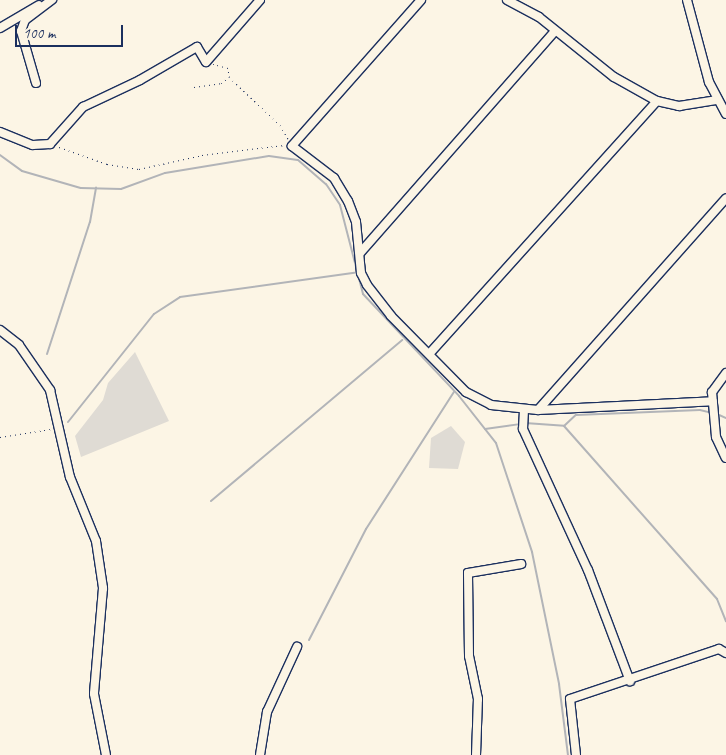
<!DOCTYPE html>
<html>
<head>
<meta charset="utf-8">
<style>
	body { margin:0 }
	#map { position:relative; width:726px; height:755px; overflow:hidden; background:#fcf5e5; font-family:Caveat,sans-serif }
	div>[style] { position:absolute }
	.green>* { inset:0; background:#dfdbd4 }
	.stream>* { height:2px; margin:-1px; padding:0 1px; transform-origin:1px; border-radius:1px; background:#b2b4b8 }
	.path>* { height:1px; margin-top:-0.5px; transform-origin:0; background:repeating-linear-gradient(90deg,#1b2f5e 0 1px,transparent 0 5px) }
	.roads { filter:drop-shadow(1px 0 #1b2f5e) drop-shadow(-1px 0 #1b2f5e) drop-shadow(0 1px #1b2f5e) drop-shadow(0 -1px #1b2f5e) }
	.street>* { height:8px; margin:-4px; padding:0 4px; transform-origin:4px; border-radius:4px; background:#fcf5e5 }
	span { translate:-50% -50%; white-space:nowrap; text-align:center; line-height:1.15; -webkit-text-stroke:4px #fcf5e5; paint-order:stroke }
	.scale { position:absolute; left:15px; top:25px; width:108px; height:22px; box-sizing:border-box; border:2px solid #1b2f5e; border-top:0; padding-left:6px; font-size:15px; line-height:18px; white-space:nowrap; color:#1b2f5e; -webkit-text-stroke:4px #fcf5e5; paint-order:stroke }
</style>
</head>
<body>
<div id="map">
	<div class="green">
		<div style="clip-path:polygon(135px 352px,169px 421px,81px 457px,75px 436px,103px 400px,108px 383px)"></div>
		<div style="clip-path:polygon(451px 426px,465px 442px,458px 469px,429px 468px,431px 438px)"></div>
	</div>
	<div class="stream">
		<div style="left:0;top:155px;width:27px;rotate:36deg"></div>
		<div style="left:22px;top:171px;width:61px;rotate:16.1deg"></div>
		<div style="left:81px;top:188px;width:40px;rotate:1.4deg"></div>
		<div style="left:121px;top:189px;width:47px;rotate:-20deg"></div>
		<div style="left:165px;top:173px;width:105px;rotate:-9.3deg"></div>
		<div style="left:269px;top:156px;width:29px;rotate:8deg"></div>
		<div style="left:298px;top:160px;width:37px;rotate:41deg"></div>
		<div style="left:326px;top:184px;width:25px;rotate:56deg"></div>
		<div style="left:340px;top:205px;width:92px;rotate:75.5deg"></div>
		<div style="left:363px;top:294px;width:140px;rotate:46.7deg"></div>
		<div style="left:459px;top:396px;width:60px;rotate:51.8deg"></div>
		<div style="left:496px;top:443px;width:115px;rotate:71.7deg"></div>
		<div style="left:532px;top:552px;width:135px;rotate:78.4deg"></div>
		<div style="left:559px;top:684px;width:72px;rotate:82.8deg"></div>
		<div style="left:47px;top:354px;width:139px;rotate:-72deg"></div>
		<div style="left:90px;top:222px;width:35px;rotate:-80deg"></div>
		<div style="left:717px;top:414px;width:10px;rotate:24deg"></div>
		<div style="left:68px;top:422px;width:138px;rotate:-51.5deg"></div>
		<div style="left:154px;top:314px;width:31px;rotate:-33deg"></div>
		<div style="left:180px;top:297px;width:176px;rotate:-7.9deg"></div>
		<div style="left:525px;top:423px;width:39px;rotate:4deg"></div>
		<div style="left:564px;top:426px;width:231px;rotate:48.5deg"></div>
		<div style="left:717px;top:599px;width:24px;rotate:68deg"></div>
		<div style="left:564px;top:426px;width:16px;rotate:-43deg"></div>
		<div style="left:576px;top:415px;width:124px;rotate:-2.3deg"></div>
		<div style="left:700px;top:410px;width:12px;rotate:14deg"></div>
		<div style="left:485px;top:429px;width:35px;rotate:-8deg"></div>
		<div style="left:211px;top:501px;width:250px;rotate:-40.1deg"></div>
		<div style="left:309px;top:640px;width:125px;rotate:-62.8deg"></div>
		<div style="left:366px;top:529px;width:163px;rotate:-57.3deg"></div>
	</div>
	<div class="path">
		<div style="left:229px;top:77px;width:70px;rotate:43.3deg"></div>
		<div style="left:280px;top:125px;width:16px;rotate:60deg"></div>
		<div style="left:194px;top:87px;width:27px;rotate:-8deg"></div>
		<div style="left:221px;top:83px;width:10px;rotate:-37deg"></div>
		<div style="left:229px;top:77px;width:9px;rotate:-96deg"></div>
		<div style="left:228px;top:68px;width:16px;rotate:-165deg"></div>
		<div style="left:59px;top:147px;width:51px;rotate:19.5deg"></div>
		<div style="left:107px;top:164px;width:32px;rotate:9deg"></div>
		<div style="left:139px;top:169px;width:65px;rotate:-12.5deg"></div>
		<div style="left:202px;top:155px;width:83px;rotate:-7deg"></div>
		<div style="left:0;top:437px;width:52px;rotate:-8.9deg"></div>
	</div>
	<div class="roads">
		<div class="street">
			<div style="left:421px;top:0;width:195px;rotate:131.5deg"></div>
			<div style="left:292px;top:146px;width:53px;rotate:37.3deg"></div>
			<div style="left:334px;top:178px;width:27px;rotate:59deg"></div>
			<div style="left:348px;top:201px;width:22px;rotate:69deg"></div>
			<div style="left:356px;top:222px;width:51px;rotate:84.4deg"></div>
			<div style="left:361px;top:273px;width:13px;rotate:63deg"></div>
			<div style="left:367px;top:285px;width:39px;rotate:52deg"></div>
			<div style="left:391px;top:316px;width:107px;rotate:45.4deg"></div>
			<div style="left:466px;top:392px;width:28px;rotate:27deg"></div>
			<div style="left:491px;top:405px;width:47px;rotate:6.1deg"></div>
			<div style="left:538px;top:410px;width:175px;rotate:-2.9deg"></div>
			<div style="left:507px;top:0;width:36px;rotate:28deg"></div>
			<div style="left:539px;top:17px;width:96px;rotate:38.7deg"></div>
			<div style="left:614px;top:77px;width:49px;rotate:29.2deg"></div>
			<div style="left:657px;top:101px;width:23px;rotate:13deg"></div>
			<div style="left:679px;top:106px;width:39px;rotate:-9deg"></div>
			<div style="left:687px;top:0;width:85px;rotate:75deg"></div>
			<div style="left:709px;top:82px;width:36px;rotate:62deg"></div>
			<div style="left:0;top:28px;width:45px;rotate:-30.5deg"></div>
			<div style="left:36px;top:83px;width:54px;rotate:-106.1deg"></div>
			<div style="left:21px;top:31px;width:12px;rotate:-70deg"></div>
			<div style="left:25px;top:20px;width:34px;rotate:-37deg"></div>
			<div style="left:0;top:132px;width:35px;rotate:22deg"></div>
			<div style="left:33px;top:145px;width:17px;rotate:-3deg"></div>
			<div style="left:50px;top:144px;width:50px;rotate:-48.3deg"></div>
			<div style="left:83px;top:107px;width:63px;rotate:-25.3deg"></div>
			<div style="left:140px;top:80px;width:66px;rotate:-30.1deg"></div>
			<div style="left:197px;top:47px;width:17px;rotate:59deg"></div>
			<div style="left:206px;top:62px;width:82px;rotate:-48.9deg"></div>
			<div style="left:360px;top:253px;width:295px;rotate:-48.7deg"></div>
			<div style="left:0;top:330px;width:24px;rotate:38deg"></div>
			<div style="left:19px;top:345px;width:55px;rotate:55.4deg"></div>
			<div style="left:50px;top:390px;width:89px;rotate:77.1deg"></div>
			<div style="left:70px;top:477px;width:69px;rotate:67.9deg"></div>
			<div style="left:96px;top:541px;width:48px;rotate:81.5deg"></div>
			<div style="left:103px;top:588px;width:106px;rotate:94.9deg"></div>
			<div style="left:94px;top:694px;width:62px;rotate:78.9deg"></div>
			<div style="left:430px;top:353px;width:339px;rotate:-48deg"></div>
			<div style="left:726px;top:373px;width:24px;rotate:126deg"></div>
			<div style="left:712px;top:392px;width:45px;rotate:84.9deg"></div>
			<div style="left:716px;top:437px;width:23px;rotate:65deg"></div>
			<div style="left:524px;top:410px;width:19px;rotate:93deg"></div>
			<div style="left:523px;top:429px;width:155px;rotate:65.3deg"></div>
			<div style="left:588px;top:570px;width:119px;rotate:69.3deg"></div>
			<div style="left:538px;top:410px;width:283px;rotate:-48.4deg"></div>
			<div style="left:260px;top:755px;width:44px;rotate:-80.8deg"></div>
			<div style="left:267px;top:712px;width:72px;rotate:-65.2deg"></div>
			<div style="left:476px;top:755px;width:56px;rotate:-88deg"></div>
			<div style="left:478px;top:699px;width:44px;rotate:-101.8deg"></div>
			<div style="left:469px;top:656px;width:83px;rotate:-90.7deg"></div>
			<div style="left:468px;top:573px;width:54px;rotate:-9.6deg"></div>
			<div style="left:576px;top:755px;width:56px;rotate:-96.1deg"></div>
			<div style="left:570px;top:699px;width:157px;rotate:-18.6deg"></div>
			<div style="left:719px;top:649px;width:8px;rotate:30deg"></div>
		</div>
	</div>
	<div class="scale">100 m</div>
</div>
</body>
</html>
